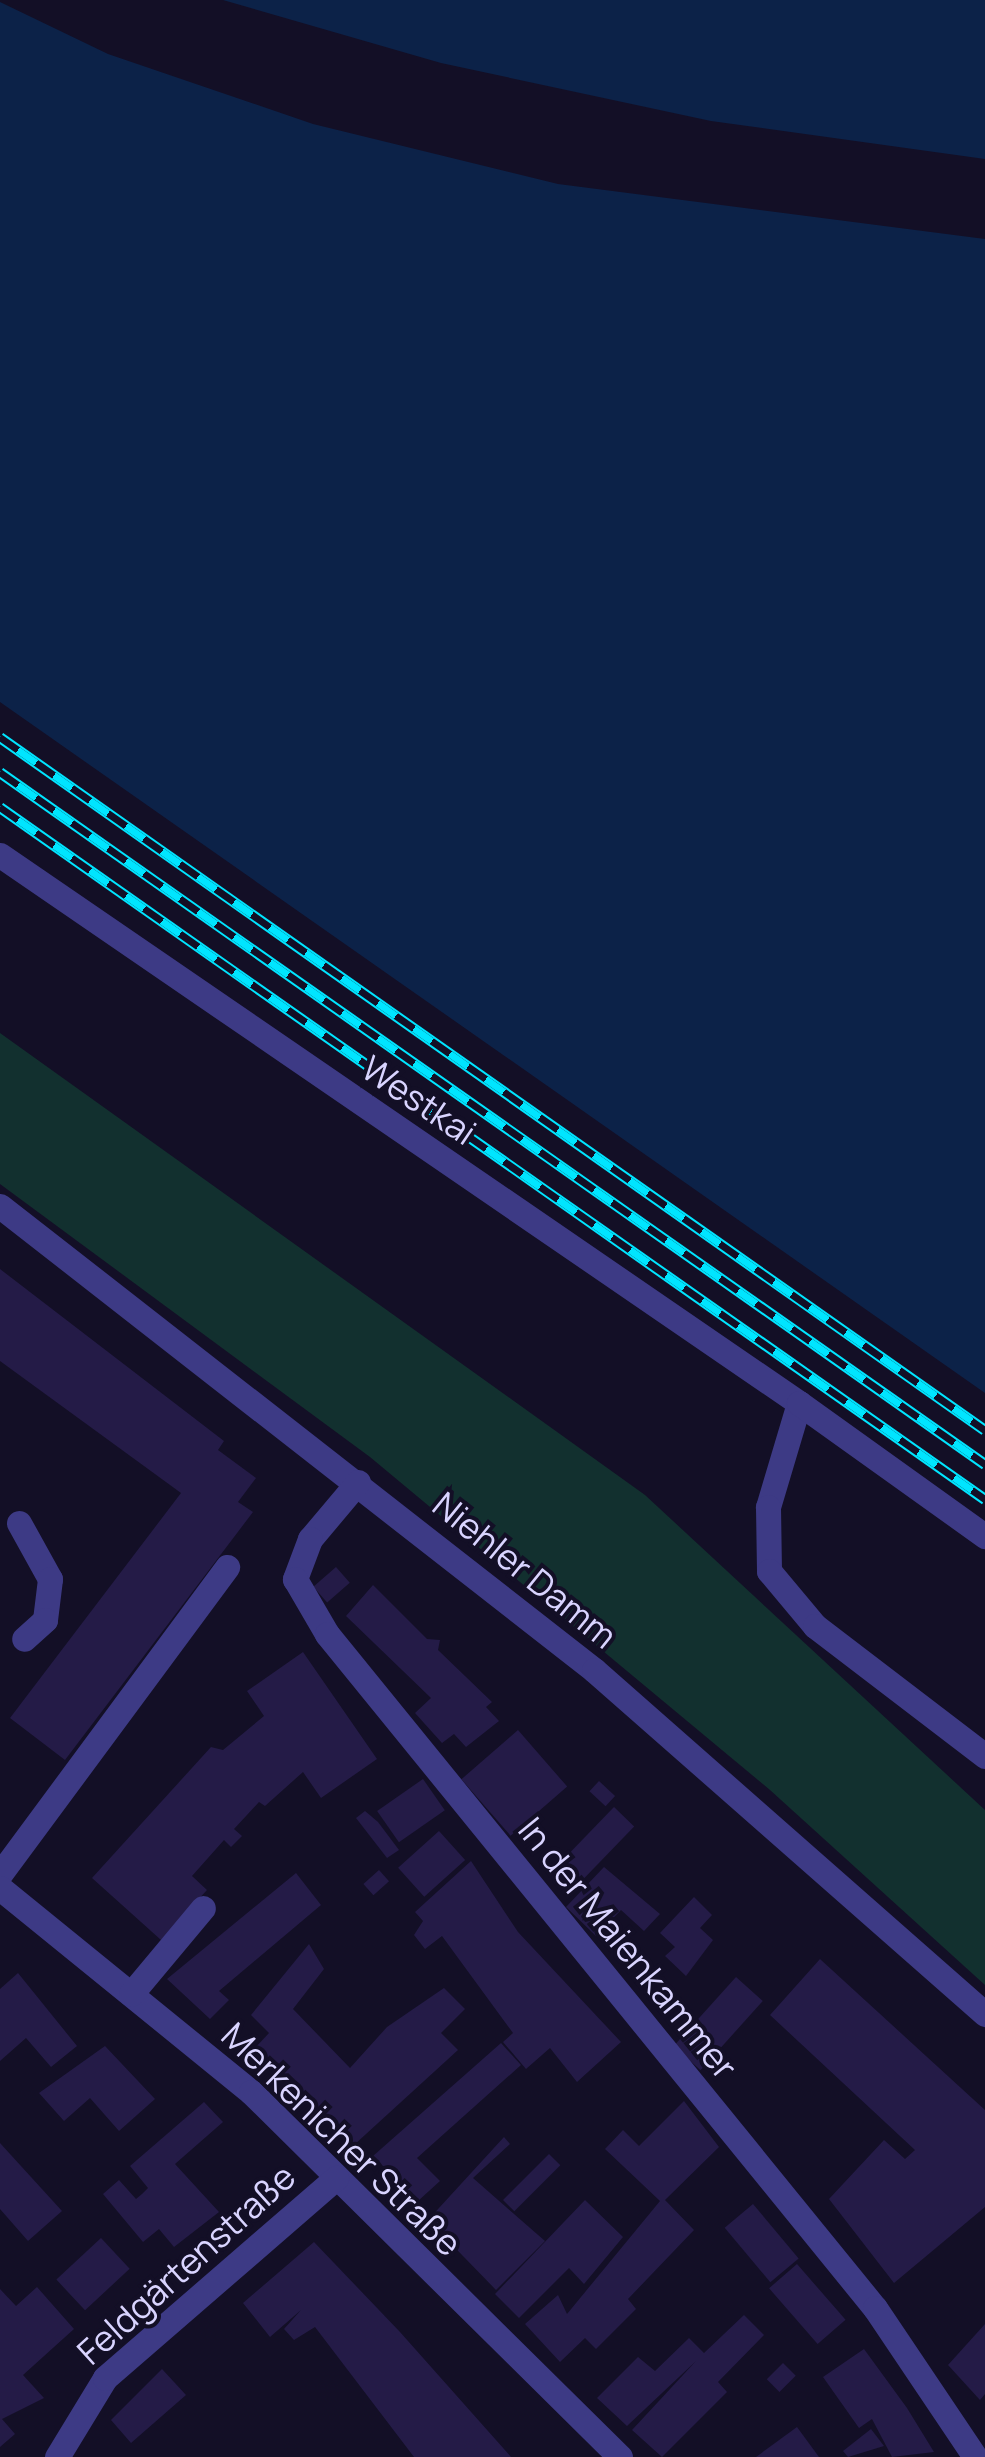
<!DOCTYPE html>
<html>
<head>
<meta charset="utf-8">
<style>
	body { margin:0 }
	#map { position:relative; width:985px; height:2457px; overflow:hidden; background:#130f26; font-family:Manrope,sans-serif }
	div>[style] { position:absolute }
	.green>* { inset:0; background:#12302f }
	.water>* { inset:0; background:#0c2248 }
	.building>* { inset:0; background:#241b47; transform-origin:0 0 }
	.minor>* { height:25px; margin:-12.5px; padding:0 12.5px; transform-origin:12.5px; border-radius:12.5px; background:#3d3a85 }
	.rail>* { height:11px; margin-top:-5.5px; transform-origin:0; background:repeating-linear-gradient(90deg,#130f26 0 22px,#00e5ff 0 44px); box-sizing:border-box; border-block:2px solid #00e5ff }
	span { translate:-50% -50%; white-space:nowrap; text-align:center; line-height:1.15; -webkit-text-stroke:8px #130f26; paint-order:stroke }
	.street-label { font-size:35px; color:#d9d4ff }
</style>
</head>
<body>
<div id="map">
	<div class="green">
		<div style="clip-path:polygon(0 1033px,645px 1495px,985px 1810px,985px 1985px,770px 1790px,370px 1457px,0 1184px)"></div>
	</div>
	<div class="water">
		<div style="clip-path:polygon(223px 0,985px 0,985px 159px,711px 121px,441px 63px)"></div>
		<div style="clip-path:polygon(0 2px,108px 54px,313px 124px,558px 184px,985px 239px,985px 1393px,0 702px)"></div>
	</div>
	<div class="building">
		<div style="clip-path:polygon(0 1269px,224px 1441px,218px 1450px,256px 1478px,238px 1502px,253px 1512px,65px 1760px,10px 1718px,181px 1493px,0 1361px)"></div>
		<div style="left:336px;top:1567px;width:21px;height:30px;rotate:49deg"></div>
		<div style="clip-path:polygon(373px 1585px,427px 1639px,440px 1640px,438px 1650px,492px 1702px,486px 1707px,499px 1721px,466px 1747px,454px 1734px,442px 1743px,415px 1713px,431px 1698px,346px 1616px)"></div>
		<div style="clip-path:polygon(303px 1652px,377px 1759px,321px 1798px,303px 1772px,265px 1806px,259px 1802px,234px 1829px,242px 1836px,231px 1847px,224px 1840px,192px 1876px,207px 1890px,161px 1940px,92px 1878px,211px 1747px,223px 1750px,264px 1716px,247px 1691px)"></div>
		<div style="left:518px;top:1730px;width:75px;height:75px;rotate:49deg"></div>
		<div style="left:423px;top:1779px;width:38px;height:56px;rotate:55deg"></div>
		<div style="left:599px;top:1781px;width:22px;height:14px;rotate:43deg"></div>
		<div style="left:614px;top:1807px;width:28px;height:91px;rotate:44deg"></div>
		<div style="clip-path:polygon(365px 1811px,378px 1822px,399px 1850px,387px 1858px,356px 1818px)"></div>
		<div style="left:439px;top:1831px;width:39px;height:55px;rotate:48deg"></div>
		<div style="clip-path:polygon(471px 1861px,518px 1932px,621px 2042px,577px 2082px,550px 2048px,526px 2069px,503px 2042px,513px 2033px,442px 1936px,425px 1949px,414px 1935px,423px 1921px,415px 1912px)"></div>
		<div style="clip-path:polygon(604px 1867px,660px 1914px,644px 1931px,621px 1910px,596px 1936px,566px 1907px)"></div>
		<div style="left:379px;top:1870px;width:15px;height:21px;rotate:48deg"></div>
		<div style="clip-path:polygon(296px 1873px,321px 1905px,219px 1991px,229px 2000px,210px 2019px,167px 1979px)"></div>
		<div style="clip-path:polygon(694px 1897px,712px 1915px,700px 1928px,713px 1940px,686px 1976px,665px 1956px,675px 1947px,660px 1933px)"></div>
		<div style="clip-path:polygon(309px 1944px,324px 1969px,293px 2009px,350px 2068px,387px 2027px,444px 1988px,465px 2009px,441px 2033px,458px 2050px,354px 2145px,255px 2048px,269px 2033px,251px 2015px)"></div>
		<div style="clip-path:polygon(820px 1959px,985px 2110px,985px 2207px,894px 2283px,829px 2199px,884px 2140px,905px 2159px,915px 2150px,770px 2015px)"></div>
		<div style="clip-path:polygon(18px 1973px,77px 2046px,51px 2067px,26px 2038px,0 2061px,0 1989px)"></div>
		<div style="left:736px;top:1977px;width:36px;height:93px;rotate:42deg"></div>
		<div style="clip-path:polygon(501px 2043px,521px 2065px,417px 2158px,440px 2181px,418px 2201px,373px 2156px)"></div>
		<div style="clip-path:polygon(105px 2046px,155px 2099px,119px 2131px,90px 2098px,64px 2121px,39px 2093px)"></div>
		<div style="clip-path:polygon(684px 2101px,719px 2147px,665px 2200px,694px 2230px,628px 2299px,636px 2309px,596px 2349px,585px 2338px,560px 2362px,525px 2324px,558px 2295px,567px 2314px,660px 2201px,605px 2149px,623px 2130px,639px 2146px)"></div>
		<div style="clip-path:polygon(204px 2102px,223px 2122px,175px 2164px,219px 2212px,174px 2247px,159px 2229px,143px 2242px,103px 2194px,119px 2180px,136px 2199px,142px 2194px,148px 2188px,130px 2166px)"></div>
		<div style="clip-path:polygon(504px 2137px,510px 2144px,473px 2178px,545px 2241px,496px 2290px,428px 2220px)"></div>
		<div style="clip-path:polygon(0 2143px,62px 2211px,28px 2241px,0 2209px)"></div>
		<div style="left:549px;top:2154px;width:16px;height:65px;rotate:45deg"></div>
		<div style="clip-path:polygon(585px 2200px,623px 2237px,584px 2284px,569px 2268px,519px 2318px,495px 2294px)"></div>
		<div style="left:753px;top:2204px;width:71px;height:37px;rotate:50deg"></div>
		<div style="left:101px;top:2238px;width:42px;height:61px;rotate:47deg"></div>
		<div style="clip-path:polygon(314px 2242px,400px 2332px,511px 2457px,414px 2457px,315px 2327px,294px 2340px,284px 2329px,301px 2310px,270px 2337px,243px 2303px)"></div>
		<div style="left:797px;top:2264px;width:74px;height:37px;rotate:49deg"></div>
		<div style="clip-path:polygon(37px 2287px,74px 2329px,23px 2375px,44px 2398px,2px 2419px,15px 2434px,0 2447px,0 2289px,16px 2306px)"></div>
		<div style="clip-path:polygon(744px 2315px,764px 2335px,718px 2382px,727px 2392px,662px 2457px,632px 2430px,696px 2361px,627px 2426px,597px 2398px,638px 2357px,655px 2371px,689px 2338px,704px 2353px)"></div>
		<div style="clip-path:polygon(985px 2324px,985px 2394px,980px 2400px,948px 2365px)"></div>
		<div style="clip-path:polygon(864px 2349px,907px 2408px,934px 2452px,892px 2457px,872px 2419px,859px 2428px,823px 2377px)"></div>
		<div style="left:783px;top:2363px;width:18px;height:23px;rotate:45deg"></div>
		<div style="clip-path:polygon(162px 2369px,186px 2395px,131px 2443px,111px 2420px)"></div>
		<div style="clip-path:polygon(797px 2427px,819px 2457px,756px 2457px)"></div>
		<div style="clip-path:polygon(871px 2429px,884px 2446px,848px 2457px,843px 2451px)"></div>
	</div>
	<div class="minor">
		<div style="left:0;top:855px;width:969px;rotate:34.44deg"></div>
		<div style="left:799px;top:1403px;width:109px;rotate:106.6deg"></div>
		<div style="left:768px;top:1507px;width:64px;rotate:89.1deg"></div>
		<div style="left:769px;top:1571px;width:72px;rotate:50.1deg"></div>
		<div style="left:815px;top:1626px;width:214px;rotate:37.4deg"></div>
		<div style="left:0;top:1206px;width:754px;rotate:37.99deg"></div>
		<div style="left:594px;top:1670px;width:521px;rotate:41.34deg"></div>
		<div style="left:799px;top:1403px;width:229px;rotate:35.6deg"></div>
		<div style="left:358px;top:1482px;width:75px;rotate:130.1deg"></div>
		<div style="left:310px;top:1539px;width:43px;rotate:110.6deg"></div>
		<div style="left:295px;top:1579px;width:64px;rotate:59.8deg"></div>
		<div style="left:327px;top:1634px;width:869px;rotate:50.89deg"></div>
		<div style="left:875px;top:2308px;width:179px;rotate:56.1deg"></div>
		<div style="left:19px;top:1523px;width:64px;rotate:61deg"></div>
		<div style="left:50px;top:1579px;width:41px;rotate:97deg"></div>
		<div style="left:45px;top:1620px;width:28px;rotate:138deg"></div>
		<div style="left:0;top:1874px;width:382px;rotate:-53.5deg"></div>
		<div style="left:0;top:1888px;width:323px;rotate:39.1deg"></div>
		<div style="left:251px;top:2092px;width:519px;rotate:44.69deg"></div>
		<div style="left:131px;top:1994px;width:112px;rotate:-50.1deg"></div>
		<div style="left:57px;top:2457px;width:92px;rotate:-58.7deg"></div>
		<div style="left:105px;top:2378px;width:306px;rotate:-40.9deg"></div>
	</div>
	<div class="rail">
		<div style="left:0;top:737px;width:1204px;rotate:35.13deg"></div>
		<div style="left:0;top:772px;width:1204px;rotate:35.09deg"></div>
		<div style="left:0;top:807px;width:1204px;rotate:35.09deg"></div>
	</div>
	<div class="street-label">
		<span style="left:419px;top:1100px;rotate:34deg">Westkai</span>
		<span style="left:525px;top:1570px;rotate:39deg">Niehler Damm</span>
		<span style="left:628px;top:1948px;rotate:51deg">In der Maienkammer</span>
		<span style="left:342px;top:2139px;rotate:44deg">Merkenicher Straße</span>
		<span style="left:186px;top:2264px;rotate:-42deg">Feldgärtenstraße</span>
	</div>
</div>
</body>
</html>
